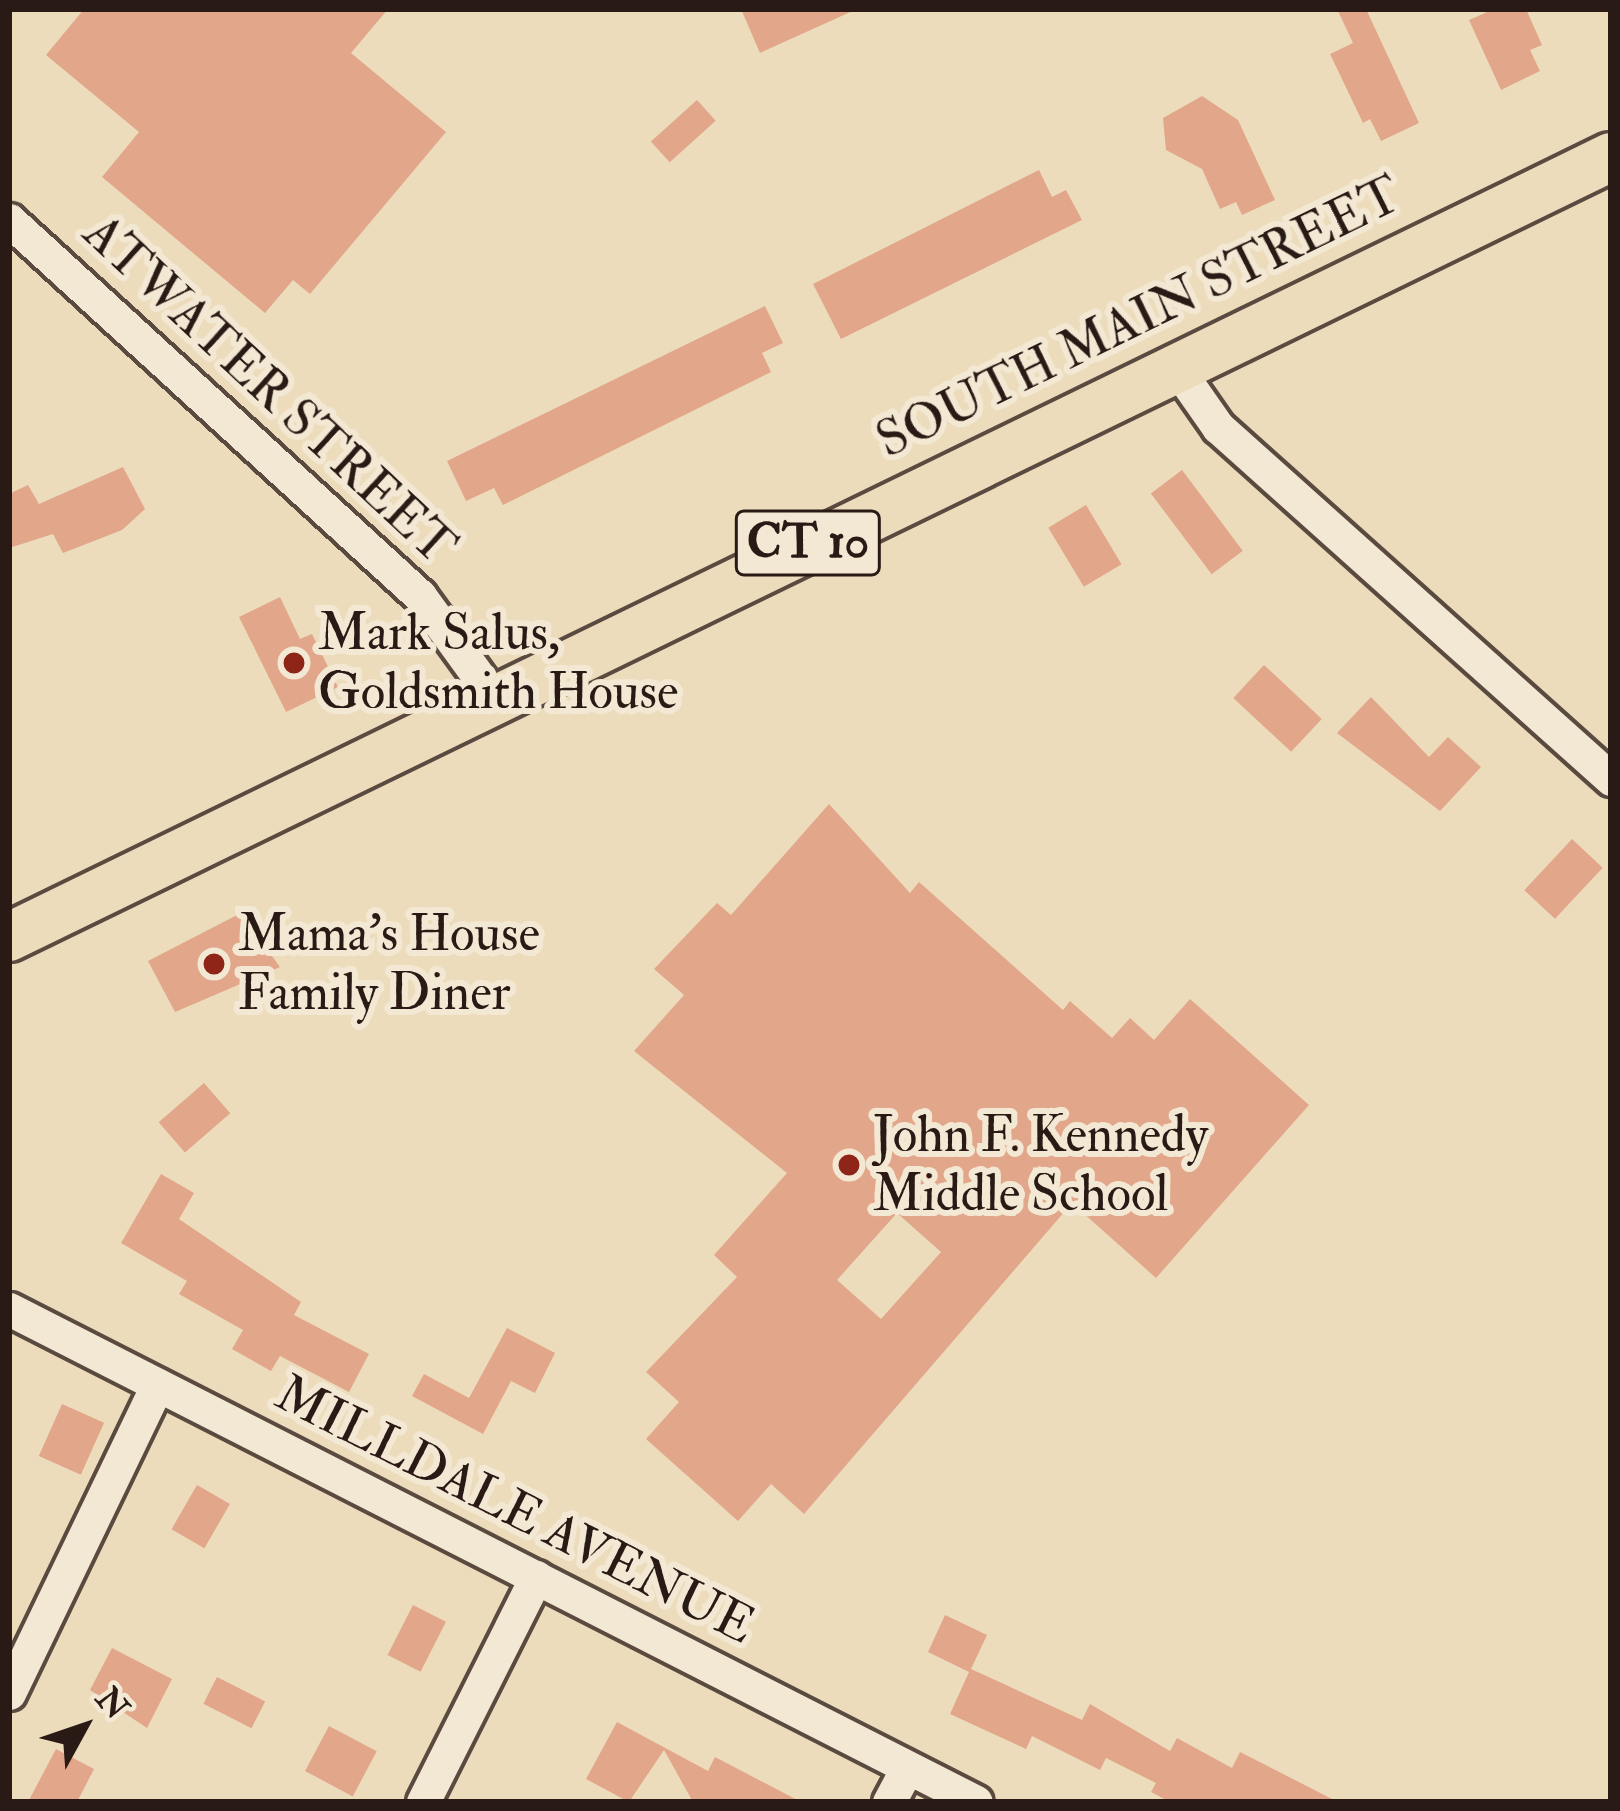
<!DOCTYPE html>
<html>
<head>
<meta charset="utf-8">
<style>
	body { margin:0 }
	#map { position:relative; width:1620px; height:1811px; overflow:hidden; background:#ecdcbc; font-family:"IM FELL Double Pica",serif }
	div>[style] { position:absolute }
	.building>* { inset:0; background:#e2a68a; transform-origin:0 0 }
	.roads { filter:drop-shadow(3px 0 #5a4a3f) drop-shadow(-3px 0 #5a4a3f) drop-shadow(0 3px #5a4a3f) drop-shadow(0 -3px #5a4a3f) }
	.minor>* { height:33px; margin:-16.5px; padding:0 16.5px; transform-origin:16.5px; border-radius:16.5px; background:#f3e8d3 }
	.highway>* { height:48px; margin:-24px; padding:0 24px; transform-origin:24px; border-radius:24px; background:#ecdcbc }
	.dots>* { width:33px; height:33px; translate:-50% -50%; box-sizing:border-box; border:6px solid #f3e8d3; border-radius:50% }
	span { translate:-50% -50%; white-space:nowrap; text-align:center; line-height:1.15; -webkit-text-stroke:12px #f3e8d3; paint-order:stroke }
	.shield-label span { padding:3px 9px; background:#f3e8d3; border:3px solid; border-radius:9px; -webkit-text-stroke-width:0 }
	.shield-label { font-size:48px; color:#2a1a15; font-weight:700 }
	.street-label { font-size:51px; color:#2a1a15 }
	.poi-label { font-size:51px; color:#2a1a15 }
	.left { translate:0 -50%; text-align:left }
	.frame { position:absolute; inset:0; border:12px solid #2a1a15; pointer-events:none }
	.north { position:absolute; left:24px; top:1667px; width:120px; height:120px; -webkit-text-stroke:9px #f3e8d3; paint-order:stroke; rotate:50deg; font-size:33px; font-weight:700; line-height:48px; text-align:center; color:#2a1a15 }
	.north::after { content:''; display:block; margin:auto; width:42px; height:54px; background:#2a1a15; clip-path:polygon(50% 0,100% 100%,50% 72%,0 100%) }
</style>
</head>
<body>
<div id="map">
	<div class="building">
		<div style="clip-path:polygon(84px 9px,388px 9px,351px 53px,446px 132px,310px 294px,293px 280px,265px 313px,102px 177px,139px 132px,46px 55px)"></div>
		<div style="clip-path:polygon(741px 9px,857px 9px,760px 53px)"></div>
		<div style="clip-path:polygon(1337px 9px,1366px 9px,1419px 123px,1381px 141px,1370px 119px,1363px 123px,1330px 54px,1353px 43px)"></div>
		<div style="clip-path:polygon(1494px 9px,1526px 9px,1542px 45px,1530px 50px,1540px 71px,1501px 90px,1469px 20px)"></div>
		<div style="clip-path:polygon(1202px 96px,1238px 120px,1275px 200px,1242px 215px,1236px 202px,1220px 209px,1202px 169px,1166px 150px,1163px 118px)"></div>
		<div style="left:697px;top:100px;width:28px;height:62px;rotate:48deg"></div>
		<div style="clip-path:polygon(1039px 170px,1052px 197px,1066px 190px,1082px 220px,841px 339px,813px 284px)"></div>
		<div style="clip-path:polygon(765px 306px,783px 343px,762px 353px,771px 372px,503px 505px,494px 488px,466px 501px,447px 461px)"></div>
		<div style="clip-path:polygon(123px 467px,145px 509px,122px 530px,63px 553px,53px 534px,9px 548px,9px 494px,28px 485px,39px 504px)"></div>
		<div style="left:1182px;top:470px;width:101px;height:39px;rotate:53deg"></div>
		<div style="left:1086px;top:505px;width:69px;height:44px;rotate:59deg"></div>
		<div style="clip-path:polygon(280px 597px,300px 639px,312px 634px,338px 687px,286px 712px,239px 617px)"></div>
		<div style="left:1264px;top:665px;width:79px;height:45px;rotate:43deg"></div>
		<div style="clip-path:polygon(1371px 697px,1429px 757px,1448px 737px,1481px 767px,1440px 811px,1337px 733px)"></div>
		<div style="clip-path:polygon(evenodd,829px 804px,910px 893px,919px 882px,1063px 1010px,1070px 1001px,1112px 1038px,1130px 1018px,1154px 1040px,1190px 999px,1309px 1105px,1156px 1278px,1072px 1203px,804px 1514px,771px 1484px,738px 1521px,646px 1439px,679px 1402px,646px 1372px,737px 1277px,714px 1255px,787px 1173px,634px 1051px,684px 995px,654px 969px,717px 903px,731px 915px,829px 804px,897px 1213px,941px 1252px,881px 1319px,837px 1280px,897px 1213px)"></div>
		<div style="left:1572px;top:839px;width:42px;height:70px;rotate:43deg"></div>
		<div style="clip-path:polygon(241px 913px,280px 967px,175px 1012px,148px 961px)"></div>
		<div style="left:204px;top:1083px;width:40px;height:60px;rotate:49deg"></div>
		<div style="clip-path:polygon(161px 1174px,194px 1193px,179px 1219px,301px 1302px,294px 1315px,369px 1354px,349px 1392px,280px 1356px,271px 1371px,232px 1349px,243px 1330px,179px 1294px,187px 1281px,121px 1243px)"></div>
		<div style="clip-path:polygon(507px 1328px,555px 1353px,535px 1393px,511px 1381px,483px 1434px,412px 1396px,424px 1374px,469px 1398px)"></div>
		<div style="left:62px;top:1404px;width:46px;height:57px;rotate:24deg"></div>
		<div style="left:197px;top:1485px;width:38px;height:51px;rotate:30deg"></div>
		<div style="left:413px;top:1605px;width:37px;height:56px;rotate:27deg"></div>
		<div style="clip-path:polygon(945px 1615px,987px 1635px,971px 1669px,1082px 1720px,1090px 1704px,1170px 1751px,1177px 1738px,1232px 1768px,1240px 1752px,1338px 1802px,1170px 1802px,1151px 1792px,1156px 1783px,1106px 1758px,1100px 1770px,1032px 1736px,1026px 1749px,950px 1714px,969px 1672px,928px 1652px)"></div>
		<div style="clip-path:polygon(112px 1648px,172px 1679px,147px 1728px,90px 1690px)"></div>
		<div style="left:217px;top:1677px;width:54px;height:30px;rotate:27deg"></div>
		<div style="clip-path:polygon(617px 1722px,708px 1771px,715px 1757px,801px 1802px,693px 1802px,664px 1750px,629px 1802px,586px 1779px)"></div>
		<div style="left:329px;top:1726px;width:54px;height:51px;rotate:28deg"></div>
		<div style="clip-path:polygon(56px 1749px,94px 1769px,77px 1802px,28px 1802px)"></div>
	</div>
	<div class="roads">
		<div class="minor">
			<div style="left:9px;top:220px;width:557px;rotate:42.45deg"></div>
			<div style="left:420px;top:596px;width:126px;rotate:54deg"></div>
			<div style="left:1174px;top:364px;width:77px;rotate:55.1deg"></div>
			<div style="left:1218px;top:427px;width:528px;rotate:41.85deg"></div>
			<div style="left:9px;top:1309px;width:1085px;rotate:27.01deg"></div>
			<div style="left:9px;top:1693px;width:342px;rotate:-64.3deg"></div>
			<div style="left:423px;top:1802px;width:252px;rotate:-63.3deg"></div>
			<div style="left:889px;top:1802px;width:38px;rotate:-62deg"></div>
		</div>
		<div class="highway">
			<div style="left:9px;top:937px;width:1782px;rotate:-25.96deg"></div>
		</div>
	</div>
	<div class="dots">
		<div style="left:294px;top:663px;background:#8f2418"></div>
		<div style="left:214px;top:964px;background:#8f2418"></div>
		<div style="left:849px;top:1165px;background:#8f2418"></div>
	</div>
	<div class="shield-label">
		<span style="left:808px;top:543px">CT 10</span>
	</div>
	<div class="street-label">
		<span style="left:1139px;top:318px;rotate:-26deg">SOUTH MAIN STREET</span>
		<span style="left:269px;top:390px;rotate:43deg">ATWATER STREET</span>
		<span style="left:515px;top:1510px;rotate:27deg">MILLDALE AVENUE</span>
	</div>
	<div class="poi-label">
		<span class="left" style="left:318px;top:663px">Mark Salus,<br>Goldsmith House</span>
		<span class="left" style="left:238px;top:964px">Mama's House<br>Family Diner</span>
		<span class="left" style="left:873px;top:1165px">John F. Kennedy<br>Middle School</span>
	</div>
	<div class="frame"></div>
	<div class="north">N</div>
</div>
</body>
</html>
